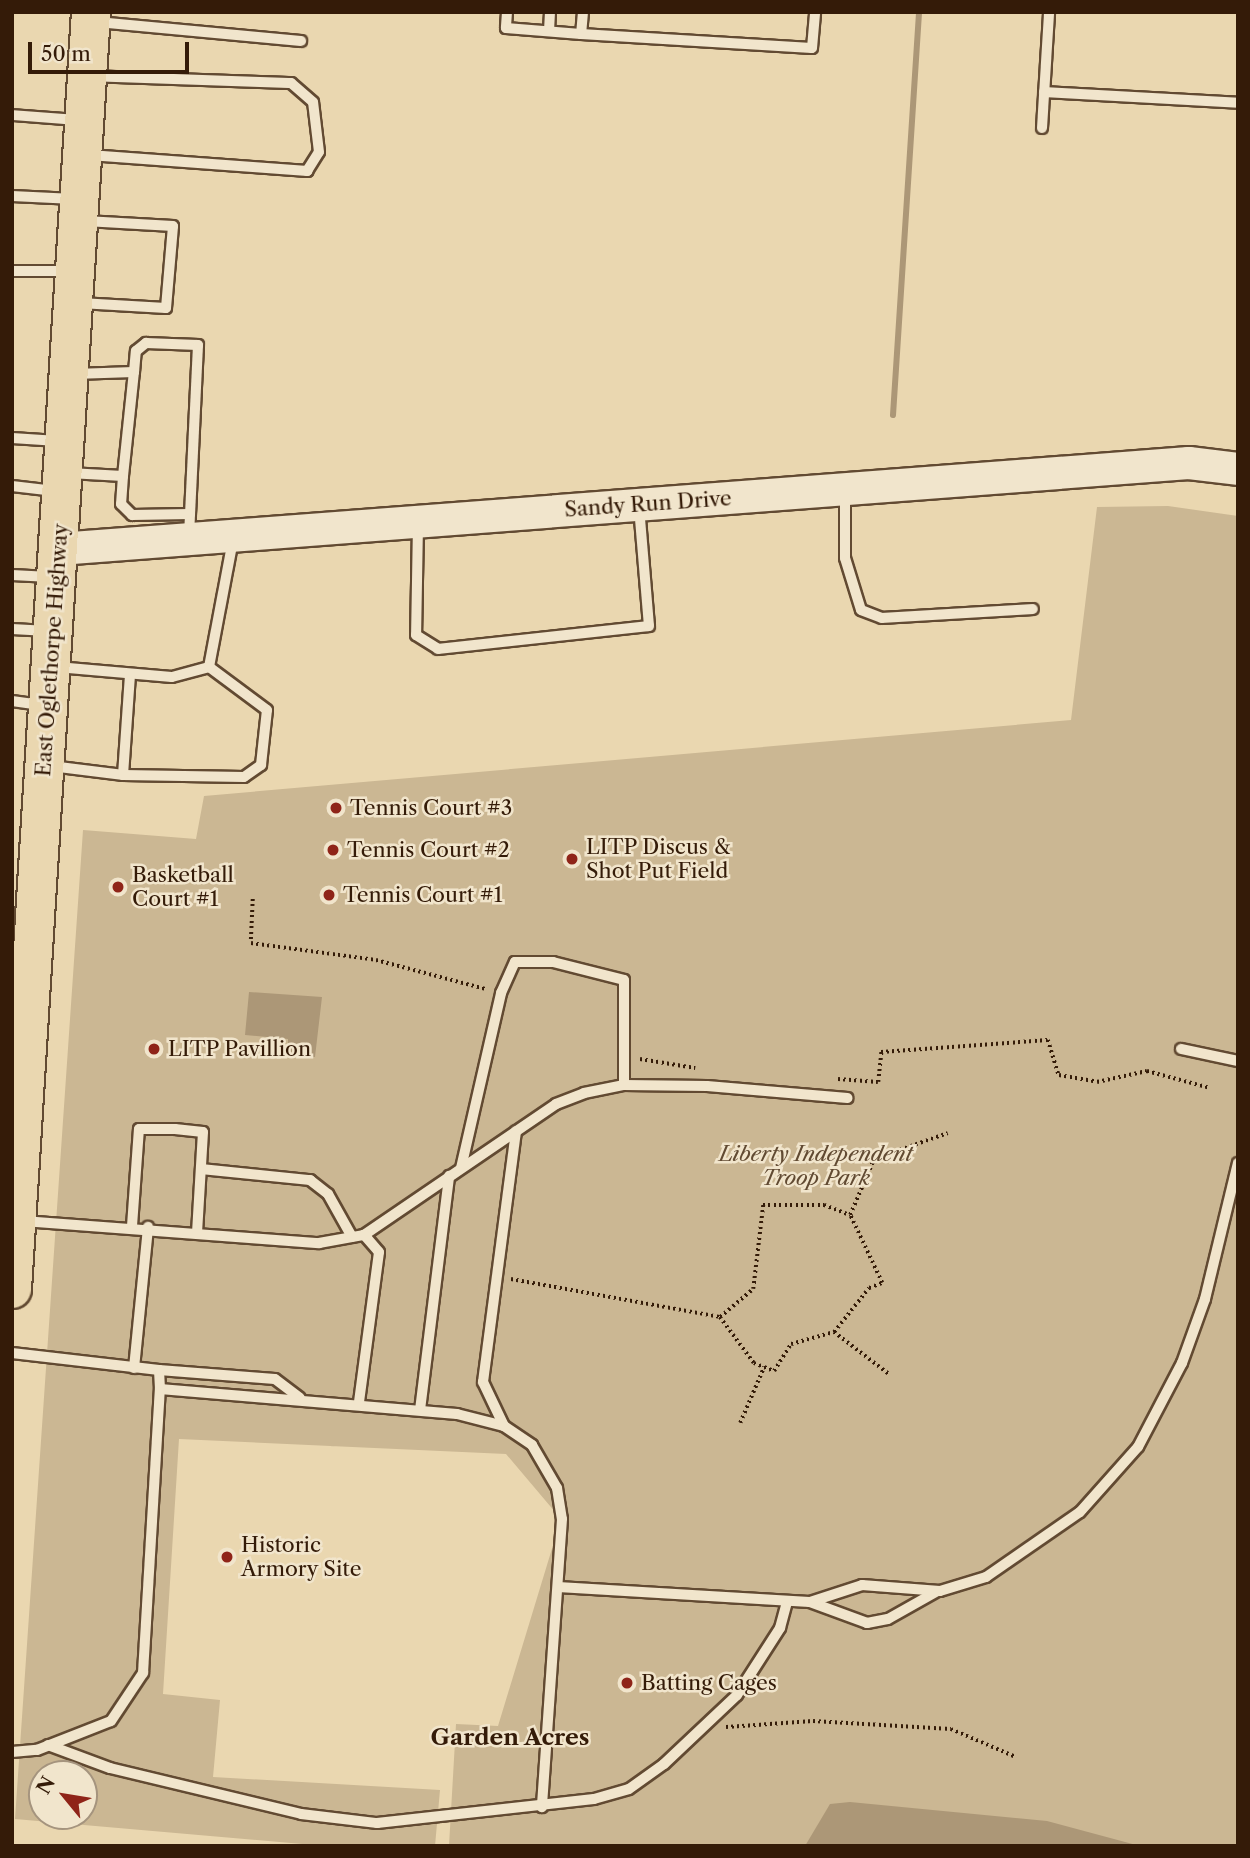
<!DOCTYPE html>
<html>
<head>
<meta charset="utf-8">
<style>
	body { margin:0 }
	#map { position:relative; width:1250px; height:1858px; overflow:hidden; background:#ead7b0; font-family:"Libre Caslon Text",serif }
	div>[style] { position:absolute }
	.green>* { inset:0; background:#cbb793 }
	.water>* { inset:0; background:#ac9777 }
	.stream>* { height:6px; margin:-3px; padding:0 3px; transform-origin:3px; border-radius:3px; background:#ac9777 }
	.path>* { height:3.5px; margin-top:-1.75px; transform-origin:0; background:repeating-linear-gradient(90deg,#341b08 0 2px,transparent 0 5.5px) }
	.roads { filter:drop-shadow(2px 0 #624a32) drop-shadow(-2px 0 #624a32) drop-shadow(0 2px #624a32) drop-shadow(0 -2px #624a32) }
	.lane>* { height:10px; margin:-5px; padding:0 5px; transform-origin:5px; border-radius:5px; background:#f1e5cc }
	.secondary>* { height:32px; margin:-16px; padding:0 16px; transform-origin:16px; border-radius:16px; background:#f1e5cc }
	.highway>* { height:38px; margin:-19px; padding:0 19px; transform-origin:19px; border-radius:19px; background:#ead7b0 }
	.dots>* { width:19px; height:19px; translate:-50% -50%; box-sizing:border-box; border:4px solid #f1e5cc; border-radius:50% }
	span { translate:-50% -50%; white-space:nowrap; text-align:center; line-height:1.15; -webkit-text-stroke:5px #f1e5cc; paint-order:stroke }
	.street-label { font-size:21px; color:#341b08 }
	.poi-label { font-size:21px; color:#341b08 }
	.left { translate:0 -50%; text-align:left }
	.park-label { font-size:21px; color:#614a32; font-style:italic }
	.neighbourhood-label { font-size:23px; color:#341b08; font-weight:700 }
	.frame { position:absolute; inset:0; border:14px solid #341b08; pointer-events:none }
	.north { position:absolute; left:28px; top:1760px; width:70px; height:70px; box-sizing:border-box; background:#f1e5cc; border:2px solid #a5947e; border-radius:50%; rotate:300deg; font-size:19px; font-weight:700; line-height:28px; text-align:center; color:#341b08 }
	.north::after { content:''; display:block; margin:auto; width:24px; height:32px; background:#8f2418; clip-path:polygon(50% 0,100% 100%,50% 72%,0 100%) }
	.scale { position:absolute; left:28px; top:42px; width:161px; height:32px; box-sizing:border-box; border:4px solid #341b08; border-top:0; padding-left:9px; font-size:21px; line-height:24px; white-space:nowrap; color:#341b08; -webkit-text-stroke:5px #f1e5cc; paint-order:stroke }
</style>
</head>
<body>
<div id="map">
	<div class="green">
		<div style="clip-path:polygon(evenodd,1168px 506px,1238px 516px,1238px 1846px,449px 1846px,456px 1724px,498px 1726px,561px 1519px,506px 1454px,179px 1439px,163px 1694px,220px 1700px,213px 1777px,440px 1790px,435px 1846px,325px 1846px,15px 1819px,83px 830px,196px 839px,204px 796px,1071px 720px,1097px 507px,1168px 506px,42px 1774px,84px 1774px,84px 1816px,42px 1816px,42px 1774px)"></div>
	</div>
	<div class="water">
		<div style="clip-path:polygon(249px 992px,322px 997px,315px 1057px,288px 1054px,288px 1039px,245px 1035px)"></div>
		<div style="clip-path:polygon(850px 1802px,1047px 1821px,1140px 1846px,805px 1846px,830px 1804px)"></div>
	</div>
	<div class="stream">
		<div style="left:893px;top:415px;width:404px;rotate:-86.3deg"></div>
	</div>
	<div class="path">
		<div style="left:253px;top:899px;width:44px;rotate:92.6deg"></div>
		<div style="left:251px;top:943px;width:126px;rotate:7.7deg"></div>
		<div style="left:376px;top:960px;width:114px;rotate:14.8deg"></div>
		<div style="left:640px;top:1059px;width:56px;rotate:9.3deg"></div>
		<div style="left:838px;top:1079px;width:40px;rotate:4.3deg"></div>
		<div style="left:878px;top:1082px;width:30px;rotate:-84deg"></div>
		<div style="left:881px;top:1052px;width:167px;rotate:-4.1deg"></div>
		<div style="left:1048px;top:1040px;width:37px;rotate:73deg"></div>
		<div style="left:1059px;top:1075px;width:39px;rotate:10deg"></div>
		<div style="left:1097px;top:1082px;width:51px;rotate:-12.4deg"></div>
		<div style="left:1147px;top:1071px;width:65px;rotate:15.1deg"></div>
		<div style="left:511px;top:1279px;width:212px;rotate:10.3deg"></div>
		<div style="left:720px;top:1317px;width:43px;rotate:-40.3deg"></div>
		<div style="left:753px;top:1289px;width:85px;rotate:-83.2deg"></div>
		<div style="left:763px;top:1205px;width:61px"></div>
		<div style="left:824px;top:1205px;width:28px;rotate:21deg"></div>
		<div style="left:850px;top:1215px;width:61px;rotate:-66.8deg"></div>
		<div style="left:874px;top:1159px;width:78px;rotate:-19.4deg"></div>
		<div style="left:720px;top:1317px;width:57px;rotate:53.5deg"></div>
		<div style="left:754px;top:1363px;width:22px;rotate:22deg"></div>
		<div style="left:774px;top:1371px;width:32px;rotate:-58deg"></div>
		<div style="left:791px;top:1344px;width:45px;rotate:-15.6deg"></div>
		<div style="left:834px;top:1332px;width:69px;rotate:37.4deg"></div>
		<div style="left:834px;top:1332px;width:56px;rotate:-51.5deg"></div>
		<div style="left:869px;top:1288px;width:14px;rotate:-21deg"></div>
		<div style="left:882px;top:1283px;width:75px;rotate:-115.2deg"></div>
		<div style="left:740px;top:1423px;width:61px;rotate:-66.8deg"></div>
		<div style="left:726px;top:1727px;width:87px;rotate:-3.9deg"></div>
		<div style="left:813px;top:1721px;width:138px;rotate:3.3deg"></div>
		<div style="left:951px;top:1729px;width:71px;rotate:23.3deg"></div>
	</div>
	<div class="roads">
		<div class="lane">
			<div style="left:507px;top:12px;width:16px;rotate:94deg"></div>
			<div style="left:506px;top:28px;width:75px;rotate:4.6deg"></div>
			<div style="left:583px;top:12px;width:22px;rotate:95deg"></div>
			<div style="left:581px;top:34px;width:231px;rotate:3.5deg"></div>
			<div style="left:812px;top:48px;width:36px;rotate:-85deg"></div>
			<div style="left:97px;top:22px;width:205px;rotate:5.3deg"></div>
			<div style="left:549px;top:31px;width:19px;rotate:-87deg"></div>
			<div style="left:1044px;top:92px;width:194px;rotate:3.2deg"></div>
			<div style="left:12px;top:115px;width:67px;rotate:4.3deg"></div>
			<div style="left:1042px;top:128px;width:116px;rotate:-86.5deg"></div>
			<div style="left:89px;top:155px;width:219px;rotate:4.2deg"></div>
			<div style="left:307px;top:171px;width:22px;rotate:-58deg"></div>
			<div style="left:319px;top:152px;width:50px;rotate:-96.8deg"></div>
			<div style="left:313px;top:102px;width:29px;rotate:-139deg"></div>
			<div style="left:291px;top:83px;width:199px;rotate:-178deg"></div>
			<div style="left:12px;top:196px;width:62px;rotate:2.8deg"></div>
			<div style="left:12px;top:271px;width:57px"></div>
			<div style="left:80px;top:303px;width:86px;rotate:3.3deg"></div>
			<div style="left:166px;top:308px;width:82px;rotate:-85.1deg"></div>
			<div style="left:173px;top:226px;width:88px;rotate:-176.7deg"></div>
			<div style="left:74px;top:374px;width:60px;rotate:-1.9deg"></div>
			<div style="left:134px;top:372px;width:21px;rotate:-85deg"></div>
			<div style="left:136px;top:351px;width:13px;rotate:-39deg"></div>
			<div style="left:146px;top:343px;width:52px;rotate:2.2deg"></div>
			<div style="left:198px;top:345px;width:191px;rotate:92.7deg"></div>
			<div style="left:12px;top:438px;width:46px;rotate:3.7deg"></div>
			<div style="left:69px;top:473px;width:54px;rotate:3.2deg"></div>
			<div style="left:123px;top:476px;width:28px;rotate:94deg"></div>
			<div style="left:121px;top:504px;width:16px;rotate:45deg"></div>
			<div style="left:132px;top:515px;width:58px;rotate:-1deg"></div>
			<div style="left:123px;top:476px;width:105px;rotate:-84deg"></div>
			<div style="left:12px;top:486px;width:43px;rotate:6.6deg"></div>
			<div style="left:845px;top:492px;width:66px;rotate:90deg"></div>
			<div style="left:845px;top:558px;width:54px;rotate:72.9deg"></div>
			<div style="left:861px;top:610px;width:22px;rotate:21deg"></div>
			<div style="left:882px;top:618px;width:151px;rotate:-3.4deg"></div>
			<div style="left:418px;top:524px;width:111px;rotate:91deg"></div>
			<div style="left:416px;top:635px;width:26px;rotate:32deg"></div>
			<div style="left:438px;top:649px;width:212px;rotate:-6.2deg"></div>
			<div style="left:649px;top:626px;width:118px;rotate:-94.8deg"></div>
			<div style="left:12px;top:575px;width:38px;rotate:3deg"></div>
			<div style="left:12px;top:629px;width:36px;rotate:3deg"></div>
			<div style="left:57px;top:667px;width:115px;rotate:5deg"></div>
			<div style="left:172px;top:677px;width:38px;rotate:-15deg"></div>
			<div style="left:209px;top:667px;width:129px;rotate:-79.3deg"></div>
			<div style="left:12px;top:701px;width:29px;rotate:8deg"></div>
			<div style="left:51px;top:766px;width:73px;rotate:7.1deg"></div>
			<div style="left:123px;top:775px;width:121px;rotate:0.9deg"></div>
			<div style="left:244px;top:777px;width:21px;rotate:-35deg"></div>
			<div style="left:261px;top:765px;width:55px;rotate:-83.8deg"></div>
			<div style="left:267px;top:710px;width:72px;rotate:-143.4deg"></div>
			<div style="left:123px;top:775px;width:101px;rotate:-86deg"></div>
			<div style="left:1181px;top:1049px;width:58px;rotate:11.9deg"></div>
			<div style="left:461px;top:1168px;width:180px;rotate:-77.1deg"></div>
			<div style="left:501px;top:993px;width:34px;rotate:-66deg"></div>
			<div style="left:515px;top:962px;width:38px"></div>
			<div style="left:553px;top:962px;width:73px;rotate:14.2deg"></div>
			<div style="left:624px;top:980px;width:105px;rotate:90deg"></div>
			<div style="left:201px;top:1169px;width:110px;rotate:5.8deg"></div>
			<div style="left:310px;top:1180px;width:23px;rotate:38deg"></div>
			<div style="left:328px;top:1194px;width:49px;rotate:60.8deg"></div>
			<div style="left:23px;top:1221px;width:297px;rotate:4.3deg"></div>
			<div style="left:319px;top:1243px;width:46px;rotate:-10.1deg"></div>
			<div style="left:364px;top:1235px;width:232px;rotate:-34.3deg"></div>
			<div style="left:556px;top:1104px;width:30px;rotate:-21deg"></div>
			<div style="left:584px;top:1093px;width:41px;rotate:-11.3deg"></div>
			<div style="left:624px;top:1085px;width:83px;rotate:0.7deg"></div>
			<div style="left:707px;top:1086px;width:141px;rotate:4.9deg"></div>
			<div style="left:132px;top:1226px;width:97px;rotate:-85.9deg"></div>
			<div style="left:139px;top:1129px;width:36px"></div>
			<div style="left:175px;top:1129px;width:28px;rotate:6deg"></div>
			<div style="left:203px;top:1132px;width:100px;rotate:93.4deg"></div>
			<div style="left:12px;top:1353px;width:148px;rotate:6.6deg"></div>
			<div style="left:159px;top:1370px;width:19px;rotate:87deg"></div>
			<div style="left:160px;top:1389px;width:298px;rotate:4.8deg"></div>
			<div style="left:457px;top:1414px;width:49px;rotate:14.3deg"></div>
			<div style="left:504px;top:1426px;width:34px;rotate:34deg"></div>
			<div style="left:532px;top:1445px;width:50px;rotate:59.8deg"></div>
			<div style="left:557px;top:1488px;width:31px;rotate:81deg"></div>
			<div style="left:562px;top:1519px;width:289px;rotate:94deg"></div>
			<div style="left:134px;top:1368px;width:142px;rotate:-84.3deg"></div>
			<div style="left:159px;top:1370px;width:116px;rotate:4.4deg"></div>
			<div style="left:275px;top:1379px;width:31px;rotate:37deg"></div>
			<div style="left:359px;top:1402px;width:151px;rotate:-82.4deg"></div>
			<div style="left:379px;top:1252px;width:23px;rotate:-131deg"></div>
			<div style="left:420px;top:1410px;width:236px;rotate:-82.9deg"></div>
			<div style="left:504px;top:1426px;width:49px;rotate:-115.5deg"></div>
			<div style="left:483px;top:1382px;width:253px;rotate:-82.5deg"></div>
			<div style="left:558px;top:1587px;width:252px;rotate:3.4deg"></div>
			<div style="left:810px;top:1602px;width:55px;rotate:-18.1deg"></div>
			<div style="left:862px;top:1585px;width:78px;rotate:4.4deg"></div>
			<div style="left:940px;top:1591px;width:48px;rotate:-16.9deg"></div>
			<div style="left:986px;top:1577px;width:114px;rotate:-34.7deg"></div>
			<div style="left:1080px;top:1512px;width:87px;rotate:-48.3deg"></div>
			<div style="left:1138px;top:1447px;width:95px;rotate:-62.4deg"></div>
			<div style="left:1182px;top:1363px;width:68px;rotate:-70.2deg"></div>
			<div style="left:1205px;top:1299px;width:140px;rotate:-76.4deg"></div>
			<div style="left:810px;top:1602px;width:61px;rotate:20.2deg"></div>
			<div style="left:867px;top:1623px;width:21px;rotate:-11deg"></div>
			<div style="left:888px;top:1619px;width:55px;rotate:-29.4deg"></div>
			<div style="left:48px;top:1745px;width:66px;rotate:20.4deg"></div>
			<div style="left:110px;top:1768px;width:196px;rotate:13.5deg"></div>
			<div style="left:301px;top:1814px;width:77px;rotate:6.8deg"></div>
			<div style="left:377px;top:1823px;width:218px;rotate:-6.3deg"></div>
			<div style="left:594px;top:1799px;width:36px;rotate:-16deg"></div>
			<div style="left:629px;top:1789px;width:43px;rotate:-35.5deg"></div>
			<div style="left:664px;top:1764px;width:100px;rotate:-43.4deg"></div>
			<div style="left:737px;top:1695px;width:80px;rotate:-57.3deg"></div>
			<div style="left:780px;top:1628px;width:27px;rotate:-75deg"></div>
			<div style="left:12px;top:1752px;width:25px;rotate:-5deg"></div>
			<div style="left:37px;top:1750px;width:79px;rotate:-21.4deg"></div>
			<div style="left:111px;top:1721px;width:58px;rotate:-56.3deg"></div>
			<div style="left:143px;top:1673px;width:285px;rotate:-86.6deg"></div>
		</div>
		<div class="secondary">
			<div style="left:59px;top:549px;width:1133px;rotate:-4.35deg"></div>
			<div style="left:1189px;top:463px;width:49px;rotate:7deg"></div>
		</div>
		<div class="highway">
			<div style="left:12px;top:1289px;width:1279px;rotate:-86.46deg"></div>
		</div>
	</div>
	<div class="dots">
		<div style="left:336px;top:808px;background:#8f2418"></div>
		<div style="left:333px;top:850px;background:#8f2418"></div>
		<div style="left:572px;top:859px;background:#8f2418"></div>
		<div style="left:118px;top:887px;background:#8f2418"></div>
		<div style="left:329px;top:895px;background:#8f2418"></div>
		<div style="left:154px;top:1049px;background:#8f2418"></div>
		<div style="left:227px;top:1557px;background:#8f2418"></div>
		<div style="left:627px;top:1683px;background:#8f2418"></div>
	</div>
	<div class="street-label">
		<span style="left:648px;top:504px;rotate:-4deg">Sandy Run Drive</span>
		<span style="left:52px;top:650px;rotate:-86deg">East Oglethorpe Highway</span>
	</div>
	<div class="poi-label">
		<span class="left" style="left:350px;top:808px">Tennis Court #3</span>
		<span class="left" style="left:586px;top:859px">LITP Discus &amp;<br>Shot Put Field</span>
		<span class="left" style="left:347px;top:850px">Tennis Court #2</span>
		<span class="left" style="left:132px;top:887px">Basketball<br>Court #1</span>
		<span class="left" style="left:343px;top:895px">Tennis Court #1</span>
		<span class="left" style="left:168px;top:1049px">LITP Pavillion</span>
		<span class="left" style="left:241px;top:1557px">Historic<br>Armory Site</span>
		<span class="left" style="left:641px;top:1683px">Batting Cages</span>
	</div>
	<div class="park-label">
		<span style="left:816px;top:1166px">Liberty Independent<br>Troop Park</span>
	</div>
	<div class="neighbourhood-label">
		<span style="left:510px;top:1737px">Garden Acres</span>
	</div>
	<div class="frame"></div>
	<div class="north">N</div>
	<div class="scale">50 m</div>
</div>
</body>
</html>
